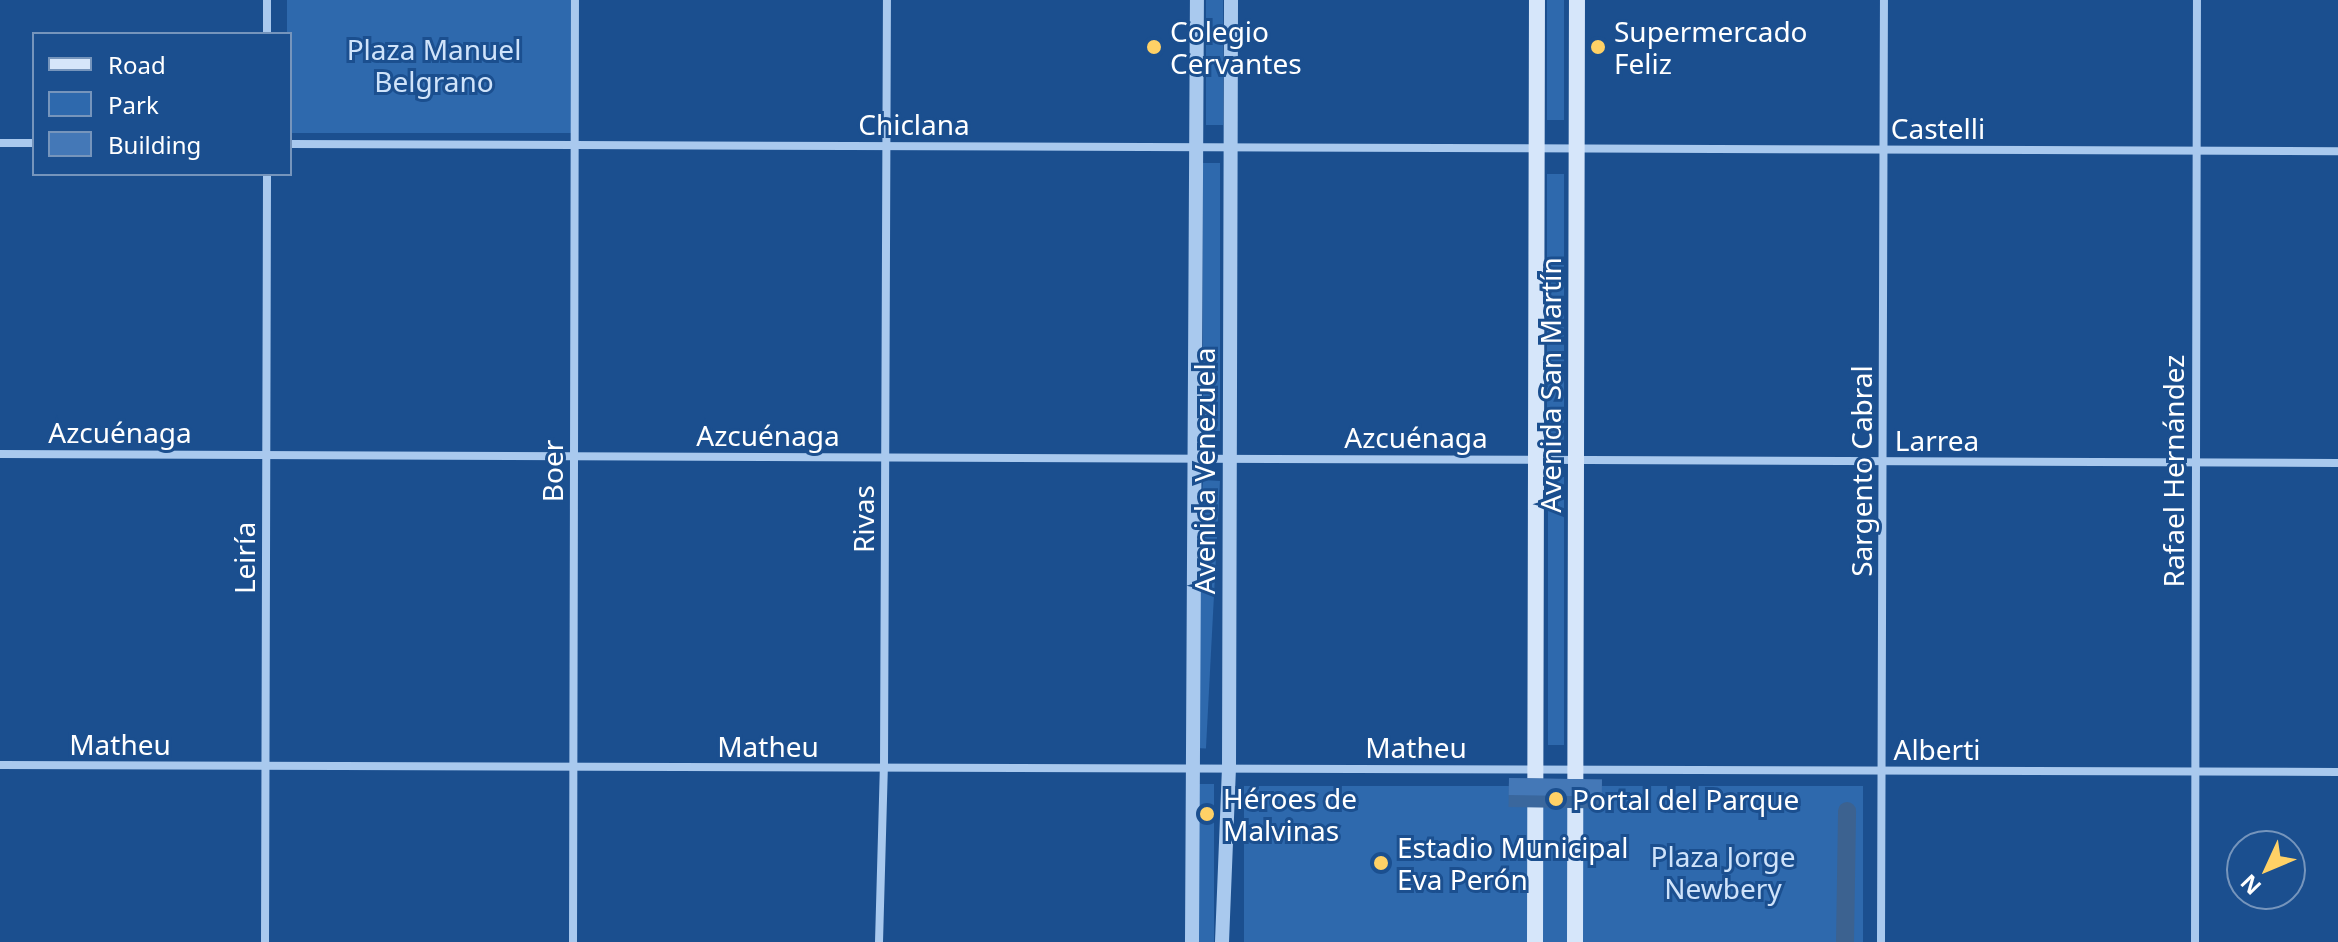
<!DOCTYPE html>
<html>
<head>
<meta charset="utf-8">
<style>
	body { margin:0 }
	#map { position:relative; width:2338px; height:942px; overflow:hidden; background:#1b4f8f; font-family:"Noto Sans",sans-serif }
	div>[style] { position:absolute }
	.green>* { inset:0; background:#2e69ad; transform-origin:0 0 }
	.canal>* { height:18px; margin:-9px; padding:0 9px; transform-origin:9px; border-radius:9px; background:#3c6290 }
	.minor>* { height:8px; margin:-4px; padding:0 4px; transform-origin:4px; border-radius:4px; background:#a9c9ee }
	.tertiary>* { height:14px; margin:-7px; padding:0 7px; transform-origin:7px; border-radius:7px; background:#a9c9ee }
	.secondary>* { height:16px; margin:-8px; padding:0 8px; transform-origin:8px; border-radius:8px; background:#d6e6fa }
	.wall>* { inset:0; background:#3a679d; transform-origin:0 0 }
	.building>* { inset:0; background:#4478b7; transform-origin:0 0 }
	.dots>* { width:22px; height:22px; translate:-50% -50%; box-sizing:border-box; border:4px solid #1b4f8f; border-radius:50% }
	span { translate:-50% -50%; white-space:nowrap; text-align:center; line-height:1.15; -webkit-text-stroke:6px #1b4f8f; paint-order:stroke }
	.poi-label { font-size:28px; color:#fff }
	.left { translate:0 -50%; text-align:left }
	.park-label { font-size:28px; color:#cfe3fa }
	.street-label { font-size:28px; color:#fff }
	.legend { position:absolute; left:32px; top:32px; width:260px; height:144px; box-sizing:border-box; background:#1b4f8f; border:2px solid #7695bc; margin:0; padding:10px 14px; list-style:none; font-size:24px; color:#fff }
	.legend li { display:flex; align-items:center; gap:16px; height:40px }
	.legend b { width:40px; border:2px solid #7695bc }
	.north { position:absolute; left:2226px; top:830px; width:80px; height:80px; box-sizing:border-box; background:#1b4f8f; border:2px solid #7695bc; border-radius:50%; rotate:226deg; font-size:22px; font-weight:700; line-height:32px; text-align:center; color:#fff }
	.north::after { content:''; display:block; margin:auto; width:28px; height:36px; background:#ffd166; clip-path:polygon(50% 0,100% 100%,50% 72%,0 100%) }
</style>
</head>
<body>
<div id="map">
	<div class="green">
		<div style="left:287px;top:0;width:284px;height:133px"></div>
		<div style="left:1206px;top:0;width:17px;height:125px"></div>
		<div style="left:1547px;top:0;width:17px;height:120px"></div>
		<div style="left:1203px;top:163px;width:17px;height:268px"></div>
		<div style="left:1547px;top:174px;width:17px;height:268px"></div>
		<div style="left:1548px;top:477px;width:16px;height:268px"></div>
		<div style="left:1203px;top:480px;width:17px;height:268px;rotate:3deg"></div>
		<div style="left:1197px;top:784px;width:17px;height:158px"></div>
		<div style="left:1244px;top:786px;width:619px;height:156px"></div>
	</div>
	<div class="canal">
		<div style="left:1845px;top:942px;width:131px;rotate:-89.1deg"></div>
	</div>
	<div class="minor">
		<div style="left:267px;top:34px;width:34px;rotate:-90deg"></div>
		<div style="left:0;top:143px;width:34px"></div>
		<div style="left:290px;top:144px;width:2048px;rotate:0.2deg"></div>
		<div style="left:0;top:454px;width:2338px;rotate:0.22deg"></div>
		<div style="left:0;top:765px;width:2338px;rotate:0.17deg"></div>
		<div style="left:265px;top:942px;width:768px;rotate:-89.85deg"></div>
		<div style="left:573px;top:942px;width:942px;rotate:-89.88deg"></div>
		<div style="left:879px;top:942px;width:174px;rotate:-88.4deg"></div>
		<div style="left:884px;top:768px;width:768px;rotate:-89.78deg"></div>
		<div style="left:1881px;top:942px;width:942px;rotate:-89.82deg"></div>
		<div style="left:2195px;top:942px;width:942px;rotate:-89.88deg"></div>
	</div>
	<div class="tertiary">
		<div style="left:1192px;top:942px;width:942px;rotate:-89.7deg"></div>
		<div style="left:1222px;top:942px;width:173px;rotate:-87.7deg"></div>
		<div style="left:1229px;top:769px;width:769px;rotate:-89.85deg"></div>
	</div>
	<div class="secondary">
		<div style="left:1535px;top:942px;width:942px;rotate:-89.88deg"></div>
		<div style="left:1575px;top:942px;width:942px;rotate:-89.88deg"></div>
	</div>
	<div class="wall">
		<div style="left:1509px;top:778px;width:93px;height:29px;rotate:1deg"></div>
	</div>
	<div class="building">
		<div style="left:1509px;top:778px;width:93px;height:17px;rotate:1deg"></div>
	</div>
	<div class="dots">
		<div style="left:1154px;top:47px;background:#ffd166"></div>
		<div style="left:1598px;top:47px;background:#ffd166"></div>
		<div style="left:1556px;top:799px;background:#ffd166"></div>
		<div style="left:1207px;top:814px;background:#ffd166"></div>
		<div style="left:1381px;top:863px;background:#ffd166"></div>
	</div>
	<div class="poi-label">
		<span class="left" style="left:1170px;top:47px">Colegio<br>Cervantes</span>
		<span class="left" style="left:1614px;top:47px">Supermercado<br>Feliz</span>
		<span class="left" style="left:1223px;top:814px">Héroes de<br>Malvinas</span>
		<span class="left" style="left:1572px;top:799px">Portal del Parque</span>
		<span class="left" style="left:1397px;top:863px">Estadio Municipal<br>Eva Perón</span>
	</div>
	<div class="park-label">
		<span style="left:434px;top:65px">Plaza Manuel<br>Belgrano</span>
		<span style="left:1723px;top:872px">Plaza Jorge<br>Newbery</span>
	</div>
	<div class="street-label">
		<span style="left:914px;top:124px">Chiclana</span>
		<span style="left:1938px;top:128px">Castelli</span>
		<span style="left:1550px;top:385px;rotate:-90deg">Avenida San Martín</span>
		<span style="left:120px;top:432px">Azcuénaga</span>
		<span style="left:768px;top:435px">Azcuénaga</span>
		<span style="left:1416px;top:437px">Azcuénaga</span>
		<span style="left:1937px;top:440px">Larrea</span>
		<span style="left:552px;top:471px;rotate:-90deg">Boer</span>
		<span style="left:1204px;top:471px;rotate:-90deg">Avenida Venezuela</span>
		<span style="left:1861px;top:471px;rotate:-90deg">Sargento Cabral</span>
		<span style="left:2173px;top:471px;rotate:-90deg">Rafael Hernández</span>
		<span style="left:863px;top:519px;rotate:-90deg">Rivas</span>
		<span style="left:244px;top:558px;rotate:-90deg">Leiría</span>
		<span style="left:120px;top:744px">Matheu</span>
		<span style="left:768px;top:746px">Matheu</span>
		<span style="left:1416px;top:747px">Matheu</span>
		<span style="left:1937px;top:749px">Alberti</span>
	</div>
	<ul class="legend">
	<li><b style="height:10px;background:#d6e6fa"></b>Road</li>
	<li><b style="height:22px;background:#2e69ad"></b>Park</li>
	<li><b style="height:22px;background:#4478b7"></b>Building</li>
	</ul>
	<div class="north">N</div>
</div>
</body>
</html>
